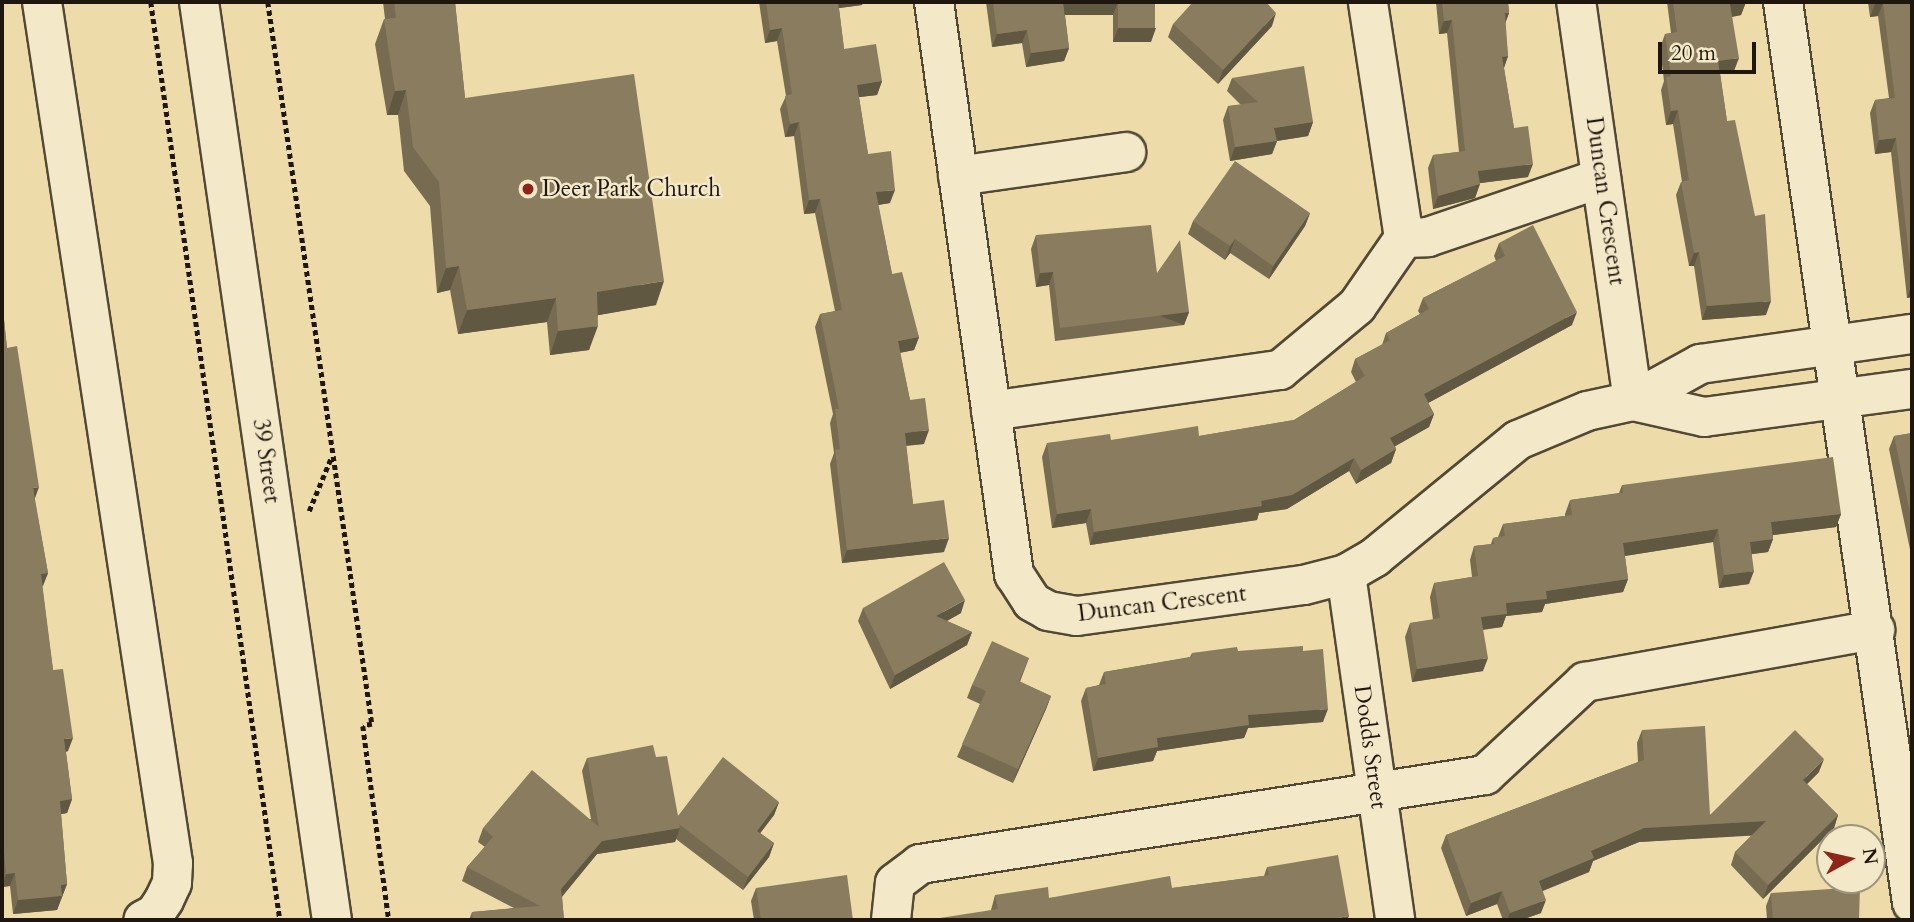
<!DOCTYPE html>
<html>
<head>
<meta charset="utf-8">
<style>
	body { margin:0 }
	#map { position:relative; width:1914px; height:922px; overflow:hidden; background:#eddca9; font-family:Cardo,serif }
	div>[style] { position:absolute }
	.path>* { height:4.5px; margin-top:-2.25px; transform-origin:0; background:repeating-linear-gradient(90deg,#1f160e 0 5px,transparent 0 8.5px) }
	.roads { filter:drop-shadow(2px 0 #524835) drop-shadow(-2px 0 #524835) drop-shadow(0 2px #524835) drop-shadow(0 -2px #524835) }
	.minor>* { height:38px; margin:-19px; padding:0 19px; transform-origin:19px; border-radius:19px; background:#f3e8c7 }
	.wall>* { inset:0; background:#776c52 }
	.shaded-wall>* { inset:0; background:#615842; transform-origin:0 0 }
	.building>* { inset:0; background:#8a7d5f; transform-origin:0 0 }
	.dots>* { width:19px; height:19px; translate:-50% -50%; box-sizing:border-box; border:4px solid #f3e8c7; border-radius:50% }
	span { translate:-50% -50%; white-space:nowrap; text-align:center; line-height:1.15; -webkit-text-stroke:5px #f3e8c7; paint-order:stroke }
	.poi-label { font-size:23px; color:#1f160e }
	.left { translate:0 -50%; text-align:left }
	.street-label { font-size:23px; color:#1f160e }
	.frame { position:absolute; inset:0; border:4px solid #1f160e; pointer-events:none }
	.north { position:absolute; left:1816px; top:824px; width:70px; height:70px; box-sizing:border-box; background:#f3e8c7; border:2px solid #9e947d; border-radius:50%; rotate:82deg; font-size:19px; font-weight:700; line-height:28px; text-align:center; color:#1f160e }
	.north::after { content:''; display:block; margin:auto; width:24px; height:32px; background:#8f2418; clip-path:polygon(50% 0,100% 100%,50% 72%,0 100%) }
	.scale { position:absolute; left:1658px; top:42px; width:98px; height:32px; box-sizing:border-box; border:4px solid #1f160e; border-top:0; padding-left:9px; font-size:21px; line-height:24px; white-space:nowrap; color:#1f160e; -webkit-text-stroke:5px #f3e8c7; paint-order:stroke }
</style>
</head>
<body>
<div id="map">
	<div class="path">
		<div style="left:151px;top:2px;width:927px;rotate:82deg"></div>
		<div style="left:268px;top:2px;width:729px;rotate:81.8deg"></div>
		<div style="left:372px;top:724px;width:9px;rotate:167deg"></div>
		<div style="left:363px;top:726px;width:196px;rotate:82.4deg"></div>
		<div style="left:309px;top:511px;width:57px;rotate:-67.5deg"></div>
	</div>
	<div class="roads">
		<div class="minor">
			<div style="left:42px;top:2px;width:871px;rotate:81.35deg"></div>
			<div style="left:173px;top:863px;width:20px;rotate:93deg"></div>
			<div style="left:172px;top:883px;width:19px;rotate:115deg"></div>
			<div style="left:164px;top:900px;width:17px;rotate:123deg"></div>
			<div style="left:155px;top:914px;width:13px;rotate:153deg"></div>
			<div style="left:199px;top:2px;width:928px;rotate:81.76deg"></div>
			<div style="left:934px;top:2px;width:578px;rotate:82.04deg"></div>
			<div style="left:1014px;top:574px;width:33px;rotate:57deg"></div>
			<div style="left:1032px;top:602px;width:18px;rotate:29deg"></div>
			<div style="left:1048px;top:611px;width:29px;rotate:10deg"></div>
			<div style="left:1077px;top:616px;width:229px;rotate:-7.8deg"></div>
			<div style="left:1304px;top:585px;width:43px;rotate:-14.7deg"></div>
			<div style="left:1346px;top:574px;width:34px;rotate:-30deg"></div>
			<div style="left:1375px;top:557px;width:185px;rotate:-39.3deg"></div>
			<div style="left:1518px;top:440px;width:75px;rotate:-22.8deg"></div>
			<div style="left:1587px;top:411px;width:47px;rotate:-12.3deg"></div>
			<div style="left:1633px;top:401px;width:403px;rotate:-98.1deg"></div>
			<div style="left:1783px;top:2px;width:910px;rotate:81.85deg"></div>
			<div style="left:958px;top:176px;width:170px;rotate:-8.1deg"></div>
			<div style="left:1404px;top:238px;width:24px;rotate:-2deg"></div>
			<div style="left:1428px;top:237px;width:183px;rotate:-18.8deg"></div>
			<div style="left:1633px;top:401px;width:77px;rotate:-28.9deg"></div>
			<div style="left:1700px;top:364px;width:214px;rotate:-8.1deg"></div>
			<div style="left:1633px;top:401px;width:73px;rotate:12.7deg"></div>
			<div style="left:1704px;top:417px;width:210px;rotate:-7.7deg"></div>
			<div style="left:991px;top:411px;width:292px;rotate:-8.1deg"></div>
			<div style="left:1280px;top:370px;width:100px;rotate:-39.7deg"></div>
			<div style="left:1357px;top:306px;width:83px;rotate:-55.3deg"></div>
			<div style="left:1404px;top:238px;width:239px;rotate:-98.7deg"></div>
			<div style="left:1346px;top:574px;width:349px;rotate:81.9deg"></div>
			<div style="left:891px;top:920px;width:37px;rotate:-84deg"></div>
			<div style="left:895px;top:883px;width:31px;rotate:-37deg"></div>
			<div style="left:920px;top:864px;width:572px;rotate:-8.95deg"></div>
			<div style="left:1485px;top:775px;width:137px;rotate:-42.9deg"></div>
			<div style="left:1585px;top:682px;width:295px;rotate:-10.2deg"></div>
		</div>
	</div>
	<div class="wall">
		<div style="clip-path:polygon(383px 2px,455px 2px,465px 98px,656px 305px,598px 315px,589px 350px,550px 355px,547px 322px,458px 334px,450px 290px,437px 293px,430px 206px,404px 171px,398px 115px,387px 115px,375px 44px,384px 19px,385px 19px)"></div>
		<div style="clip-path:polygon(759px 2px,863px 2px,862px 5px,839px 8px,844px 49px,882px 81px,877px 95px,859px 97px,868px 154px,890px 203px,878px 205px,892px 274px,919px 337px,914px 350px,900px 353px,910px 400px,924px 444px,906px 446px,913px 504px,944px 552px,842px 563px,830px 464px,834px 453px,830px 423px,833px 414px,815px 327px,820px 314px,835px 311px,815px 213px,804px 214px,794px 136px,785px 137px,780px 109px,786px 96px,777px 41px,765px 43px)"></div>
		<div style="clip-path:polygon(986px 2px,1155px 2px,1151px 42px,1113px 42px,1113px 15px,1065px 15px,1069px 48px,1064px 61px,1026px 67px,1022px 43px,992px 47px)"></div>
		<div style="clip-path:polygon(1436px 2px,1508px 2px,1509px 13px,1505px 24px,1508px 56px,1504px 68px,1514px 128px,1528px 177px,1480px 183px,1475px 198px,1433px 209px,1428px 168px,1433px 155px,1459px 152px,1447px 33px,1439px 34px)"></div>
		<div style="clip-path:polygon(1667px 2px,1746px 2px,1741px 15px,1732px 17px,1734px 71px,1720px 73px,1727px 121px,1766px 315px,1702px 320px,1694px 266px,1689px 266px,1676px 195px,1681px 182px,1682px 182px,1673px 124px,1666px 125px,1661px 90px,1664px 81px,1660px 48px,1665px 34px,1671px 33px)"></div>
		<div style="clip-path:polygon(1868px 2px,1912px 2px,1912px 297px,1907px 298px,1891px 152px,1875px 154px,1870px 113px,1875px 100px,1889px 98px,1878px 16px,1870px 17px)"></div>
		<div style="clip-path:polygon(1173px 24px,1272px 26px,1218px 84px,1168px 37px)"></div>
		<div style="clip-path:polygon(1232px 78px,1313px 122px,1308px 136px,1277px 141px,1272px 154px,1230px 161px,1223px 120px,1228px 106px,1241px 105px,1227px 91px)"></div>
		<div style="clip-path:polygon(1310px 213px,1305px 226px,1269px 279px,1230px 253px,1225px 260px,1188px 234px,1193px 221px)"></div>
		<div style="clip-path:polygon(1036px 235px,1157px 273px,1189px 312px,1184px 325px,1055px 341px,1049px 285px,1036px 287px,1031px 249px)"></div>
		<div style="clip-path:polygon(1499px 243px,1572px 325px,1428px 403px,1434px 414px,1429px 427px,1395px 446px,1396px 449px,1391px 463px,1356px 484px,1349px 471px,1287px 509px,1259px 513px,1257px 520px,1090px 545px,1086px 523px,1052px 528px,1042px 457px,1047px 443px,1199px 436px,1294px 420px,1356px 382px,1351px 372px,1355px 359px,1382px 345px,1386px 333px,1420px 314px,1418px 311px,1423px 298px,1496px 261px,1494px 256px)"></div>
		<div style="clip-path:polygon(2px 301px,7px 348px,48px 573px,42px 586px,53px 670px,68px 751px,66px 752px,72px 799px,67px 813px,61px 814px,67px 884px,57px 910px,13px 914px,10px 886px,2px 887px)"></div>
		<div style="clip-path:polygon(1912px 433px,1912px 559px,1889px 449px,1894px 436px)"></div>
		<div style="clip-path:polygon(1622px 485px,1841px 514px,1836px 527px,1773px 535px,1773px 539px,1768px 552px,1752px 554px,1749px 584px,1719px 588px,1713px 542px,1625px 556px,1628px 579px,1623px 592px,1545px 604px,1542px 612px,1506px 616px,1502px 627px,1483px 630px,1483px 671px,1412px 682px,1405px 637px,1410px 623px,1433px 620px,1430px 597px,1434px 583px,1472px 577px,1470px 560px,1474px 546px,1491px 544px,1493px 538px,1498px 537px,1503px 524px,1565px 516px,1565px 514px,1570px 500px,1619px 493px)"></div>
		<div style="clip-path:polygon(863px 608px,961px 613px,947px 621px,972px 632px,967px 645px,890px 689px,858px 621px)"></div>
		<div style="clip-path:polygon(1238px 651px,1303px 651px,1323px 722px,1248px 728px,1244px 738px,1157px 751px,1153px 761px,1093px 771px,1081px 701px,1086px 688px,1099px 685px,1104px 672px,1190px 657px,1192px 653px)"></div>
		<div style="clip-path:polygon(1029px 658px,1020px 682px,1051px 696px,1046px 709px,1013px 783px,957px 757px,980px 704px,967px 698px,972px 685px)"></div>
		<div style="clip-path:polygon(1642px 730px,1710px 815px,1819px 772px,1807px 784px,1838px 815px,1834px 828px,1763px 899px,1731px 865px,1735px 852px,1752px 835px,1639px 842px,1593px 861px,1589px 872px,1543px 891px,1541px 913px,1521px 920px,1503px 920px,1497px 904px,1466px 916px,1441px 848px,1446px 835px,1638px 762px,1637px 743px)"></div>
		<div style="clip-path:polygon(656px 757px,678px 816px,779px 802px,774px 815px,760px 833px,774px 843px,769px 857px,743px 890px,676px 839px,675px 842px,597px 854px,562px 896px,564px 920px,469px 920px,472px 912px,514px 908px,462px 881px,467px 867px,485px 847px,478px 842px,483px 828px,591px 819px,582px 771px,587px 758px)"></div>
		<div style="clip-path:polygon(1267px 867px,1349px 916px,991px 910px,995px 895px,1049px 898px,1172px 888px,1264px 876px)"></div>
		<div style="clip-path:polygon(756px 888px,853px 920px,754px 920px,751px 901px)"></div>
		<div style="clip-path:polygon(1771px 893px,1859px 920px,1767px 920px,1766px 906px)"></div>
	</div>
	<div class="shaded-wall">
		<div style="clip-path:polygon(835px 2px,863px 2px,862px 5px,832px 9px)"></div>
		<div style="clip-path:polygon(1063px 2px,1118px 2px,1113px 15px,1058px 15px)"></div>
		<div style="clip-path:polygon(1746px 2px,1741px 15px,1725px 18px,1730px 4px)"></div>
		<div style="clip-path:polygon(1883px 3px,1878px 16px,1870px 17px,1875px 4px)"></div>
		<div style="clip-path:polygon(1276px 13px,1272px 26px,1218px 84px,1223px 70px)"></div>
		<div style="clip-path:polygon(1505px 13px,1509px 13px,1504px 26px)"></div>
		<div style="clip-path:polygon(1452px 20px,1447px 33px,1439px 34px,1444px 21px)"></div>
		<div style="clip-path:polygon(782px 28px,777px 41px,765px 43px,770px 30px)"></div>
		<div style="clip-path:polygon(1118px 28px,1156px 28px,1151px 42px,1113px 42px)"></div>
		<div style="clip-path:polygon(1027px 30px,1022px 43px,992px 47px,997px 34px)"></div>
		<div style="clip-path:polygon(1069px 48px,1064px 61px,1026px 67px,1031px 53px)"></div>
		<div style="clip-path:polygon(1508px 56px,1503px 70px,1502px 57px)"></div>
		<div style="clip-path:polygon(1739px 58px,1734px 71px,1713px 74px,1718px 61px)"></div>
		<div style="clip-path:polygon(882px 81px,877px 95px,852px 98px,857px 85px)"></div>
		<div style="clip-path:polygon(406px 90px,398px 115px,387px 115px,395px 91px)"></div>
		<div style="clip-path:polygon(1678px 110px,1673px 124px,1666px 125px,1671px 111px)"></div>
		<div style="clip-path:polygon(799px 122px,794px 136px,785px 137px,790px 124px)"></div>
		<div style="clip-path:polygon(1313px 122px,1308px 136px,1270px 142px,1274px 128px)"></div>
		<div style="clip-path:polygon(1896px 138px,1891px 152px,1875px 154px,1879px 140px)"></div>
		<div style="clip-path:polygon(1277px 141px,1272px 154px,1230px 161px,1235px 147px)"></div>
		<div style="clip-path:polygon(1533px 164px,1528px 177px,1473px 184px,1478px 171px)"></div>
		<div style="clip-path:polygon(1480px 184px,1475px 198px,1433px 209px,1438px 196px)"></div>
		<div style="clip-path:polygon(895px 190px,890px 203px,871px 206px,876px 192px)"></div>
		<div style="clip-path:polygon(820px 199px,815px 213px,804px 214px,809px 200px)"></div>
		<div style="clip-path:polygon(1310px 213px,1305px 226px,1269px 279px,1273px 266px)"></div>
		<div style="clip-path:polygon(1235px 239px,1230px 253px,1225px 260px,1230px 246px)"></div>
		<div style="clip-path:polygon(1699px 252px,1694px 266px,1689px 266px,1694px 253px)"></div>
		<div style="clip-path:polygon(459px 266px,450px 290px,437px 293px,446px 268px)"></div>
		<div style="clip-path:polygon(1053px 272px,1049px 285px,1036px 287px,1040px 273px)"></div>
		<div style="clip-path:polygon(664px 281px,656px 305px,588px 317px,597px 292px)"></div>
		<div style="clip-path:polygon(1912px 284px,1912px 297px,1907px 298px)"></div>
		<div style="clip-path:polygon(556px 298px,547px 322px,458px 334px,467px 310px)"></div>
		<div style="clip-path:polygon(1771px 301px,1766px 315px,1702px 320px,1707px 306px)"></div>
		<div style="left:1189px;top:312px;width:14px;height:130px;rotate:111deg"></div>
		<div style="clip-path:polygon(1577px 312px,1572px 325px,1419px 408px,1424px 394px)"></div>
		<div style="clip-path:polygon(598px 326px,589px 350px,550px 355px,558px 331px)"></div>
		<div style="clip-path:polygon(919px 337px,914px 350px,893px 354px,898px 341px)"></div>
		<div style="clip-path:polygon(1434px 414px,1429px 427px,1385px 452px,1390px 438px)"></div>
		<div style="clip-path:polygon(929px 430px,924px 444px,900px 446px,905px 433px)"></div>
		<div style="clip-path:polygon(1396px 449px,1391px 463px,1356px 484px,1361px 470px)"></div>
		<div style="clip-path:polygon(1354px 458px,1349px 471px,1287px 509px,1259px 513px,1257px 520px,1090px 545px,1094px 532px,1261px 501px)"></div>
		<div style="clip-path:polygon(39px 487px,34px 501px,33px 488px)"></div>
		<div style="clip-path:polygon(1091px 509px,1086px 523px,1052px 528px,1057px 514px)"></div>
		<div style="clip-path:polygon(1841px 514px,1836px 527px,1766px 536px,1771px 522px)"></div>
		<div style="clip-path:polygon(1718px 529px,1713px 542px,1618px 557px,1623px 543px)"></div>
		<div style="clip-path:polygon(949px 538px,944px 552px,842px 563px,847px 550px)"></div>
		<div style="clip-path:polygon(1773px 539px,1768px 552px,1745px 555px,1750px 542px)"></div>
		<div style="clip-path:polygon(1754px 571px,1749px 584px,1719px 588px,1724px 575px)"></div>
		<div style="clip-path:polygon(48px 573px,43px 586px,36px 587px,41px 574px)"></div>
		<div style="clip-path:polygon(1628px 579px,1623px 592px,1545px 604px,1542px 612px,1506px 616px,1502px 627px,1477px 630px,1481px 617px,1506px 603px,1546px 591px)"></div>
		<div style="clip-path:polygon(965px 600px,961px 613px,932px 629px,936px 616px)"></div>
		<div style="clip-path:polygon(972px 632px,967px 645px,890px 689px,895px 675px)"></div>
		<div style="clip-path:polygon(1488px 658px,1483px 671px,1412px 682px,1417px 669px)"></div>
		<div style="clip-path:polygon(1051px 696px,1046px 709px,1013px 783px,1018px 769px)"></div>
		<div style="clip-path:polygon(1328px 709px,1323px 722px,1248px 728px,1244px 738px,1157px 751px,1153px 761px,1093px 771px,1098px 758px,1157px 738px,1248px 715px)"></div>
		<div style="clip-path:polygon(73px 738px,68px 751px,59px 753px,64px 739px)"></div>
		<div style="clip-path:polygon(1824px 759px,1819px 772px,1798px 793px,1803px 780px)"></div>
		<div style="clip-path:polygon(72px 799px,67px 813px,56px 815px,60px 801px)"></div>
		<div style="clip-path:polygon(779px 802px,774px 815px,752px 844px,757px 831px)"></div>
		<div style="clip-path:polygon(1838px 815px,1834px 828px,1763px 899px,1768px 885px)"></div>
		<div style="clip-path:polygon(1766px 821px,1762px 835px,1639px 842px,1593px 861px,1589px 872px,1534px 894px,1539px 881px,1591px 851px,1644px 828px)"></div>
		<div style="clip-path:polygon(680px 828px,675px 842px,597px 854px,557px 903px,561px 889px,602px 841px)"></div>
		<div style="clip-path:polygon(774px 843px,769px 857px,743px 890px,748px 877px)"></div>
		<div style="clip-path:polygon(15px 873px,10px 886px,2px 887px,6px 874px)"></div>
		<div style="clip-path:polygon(67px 884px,57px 910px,13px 914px,18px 900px,61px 885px)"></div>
		<div style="clip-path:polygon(1502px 891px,1497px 904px,1466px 916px,1471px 903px)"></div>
		<div style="clip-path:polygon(1546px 900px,1541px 913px,1521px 920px,1507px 920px,1510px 913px)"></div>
		<div style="clip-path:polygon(1349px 916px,1347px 920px,1326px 920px)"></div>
	</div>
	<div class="building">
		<div style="clip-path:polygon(394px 2px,455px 2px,465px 98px,634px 74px,664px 281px,597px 292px,598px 326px,558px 331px,556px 298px,467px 310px,459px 266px,446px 268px,439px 182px,413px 147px,406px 90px,395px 91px,384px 19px,396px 18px)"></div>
		<div style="clip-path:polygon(766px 2px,838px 2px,844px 49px,876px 44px,882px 81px,857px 85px,868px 154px,891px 151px,895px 190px,876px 192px,892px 274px,902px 272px,919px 337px,898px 341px,910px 400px,925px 398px,929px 430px,905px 433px,913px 504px,944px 500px,949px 538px,847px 550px,835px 450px,840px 449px,835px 409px,839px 409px,820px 314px,842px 310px,820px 199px,809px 200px,799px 122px,790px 124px,785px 96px,792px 94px,782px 28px,770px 30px)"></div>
		<div style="clip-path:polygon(993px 2px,1088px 2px,1063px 2px,1069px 48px,1031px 53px,1027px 30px,997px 34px)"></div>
		<div style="left:1118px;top:2px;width:37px;height:26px"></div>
		<div style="clip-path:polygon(1193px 2px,1266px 2px,1276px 13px,1223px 70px,1173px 24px)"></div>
		<div style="clip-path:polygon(1442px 2px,1508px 2px,1509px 13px,1505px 13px,1508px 56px,1502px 57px,1514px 128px,1528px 126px,1533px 164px,1478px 171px,1480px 184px,1438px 196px,1433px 155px,1465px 151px,1452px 20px,1444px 21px)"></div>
		<div style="clip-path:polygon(1673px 2px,1746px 2px,1730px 4px,1739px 58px,1718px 61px,1727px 121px,1735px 120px,1755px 216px,1765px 214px,1771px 301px,1707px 306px,1699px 252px,1694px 253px,1681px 182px,1689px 180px,1678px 110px,1671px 111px,1666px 77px,1671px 76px,1665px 34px,1677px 32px)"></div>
		<div style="clip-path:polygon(1875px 2px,1912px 2px,1912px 283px,1896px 138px,1879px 140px,1875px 100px,1895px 98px,1883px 3px,1875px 4px)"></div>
		<div style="clip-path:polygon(1304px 66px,1313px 122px,1274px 128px,1277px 141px,1235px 147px,1228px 106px,1258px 102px,1232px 78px)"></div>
		<div style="clip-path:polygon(1235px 161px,1310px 213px,1273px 266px,1235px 239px,1230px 246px,1193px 221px)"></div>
		<div style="clip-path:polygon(1151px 225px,1157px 273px,1180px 240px,1189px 312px,1060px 328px,1053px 272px,1040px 273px,1036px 235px)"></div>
		<div style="clip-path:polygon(1533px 225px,1577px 312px,1424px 394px,1434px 414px,1390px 438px,1396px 449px,1361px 470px,1354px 458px,1292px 495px,1261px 501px,1262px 506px,1094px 532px,1091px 509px,1057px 514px,1047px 443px,1110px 434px,1111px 440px,1198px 426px,1199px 436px,1294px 420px,1365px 376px,1355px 359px,1390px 340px,1386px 333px,1429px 309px,1423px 298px,1505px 256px,1499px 243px)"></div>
		<div style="clip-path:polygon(2px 301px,7px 348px,17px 346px,39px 487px,33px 488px,48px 573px,41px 574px,53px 670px,63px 669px,73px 738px,64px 739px,72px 799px,60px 801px,67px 884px,61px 885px,62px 896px,18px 900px,15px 873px,6px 874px,2px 830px)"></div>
		<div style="clip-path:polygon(1912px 433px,1912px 522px,1894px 436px)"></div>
		<div style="clip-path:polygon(1833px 457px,1841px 514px,1771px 522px,1773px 539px,1750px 542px,1754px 571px,1724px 575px,1718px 529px,1623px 543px,1628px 579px,1546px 591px,1547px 599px,1506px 603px,1507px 614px,1481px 617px,1488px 658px,1417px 669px,1410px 623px,1440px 618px,1434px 583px,1478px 576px,1474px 546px,1494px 544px,1493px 538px,1505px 536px,1503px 524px,1572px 515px,1570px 500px,1623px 493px,1622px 485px)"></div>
		<div style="clip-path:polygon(944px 562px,965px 600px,936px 616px,972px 632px,895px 675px,863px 608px)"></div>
		<div style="clip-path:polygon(992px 641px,1029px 658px,1019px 681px,1051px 696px,1018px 769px,962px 744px,986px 691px,972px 685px)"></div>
		<div style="clip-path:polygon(1303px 646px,1303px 651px,1323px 649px,1328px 709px,1248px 715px,1249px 725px,1157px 738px,1158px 747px,1098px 758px,1086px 688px,1106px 684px,1104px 672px,1192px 657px,1192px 653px,1237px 647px,1238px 651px)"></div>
		<div style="clip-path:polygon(1705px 726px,1710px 815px,1795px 730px,1824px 759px,1803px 780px,1838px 815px,1768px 885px,1735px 852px,1766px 821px,1644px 828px,1591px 851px,1594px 858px,1539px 881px,1546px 900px,1510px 913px,1502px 891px,1471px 903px,1446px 835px,1644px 760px,1642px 730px)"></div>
		<div style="clip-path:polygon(653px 745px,656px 757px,667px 756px,678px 816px,723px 757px,779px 802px,757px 831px,774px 843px,748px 877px,679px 824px,680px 828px,602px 841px,561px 889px,564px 920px,473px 920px,472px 912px,540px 906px,467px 867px,493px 837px,483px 828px,532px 770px,599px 827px,587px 758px)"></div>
		<div style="clip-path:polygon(1338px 855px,1349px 916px,1326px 920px,927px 920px,998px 909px,995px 895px,1048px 887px,1049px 898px,1170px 876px,1172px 888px,1269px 875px,1267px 867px)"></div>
		<div style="clip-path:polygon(847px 875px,853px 920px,761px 920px,756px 888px)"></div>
		<div style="clip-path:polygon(1860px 887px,1859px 920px,1773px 920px,1771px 893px)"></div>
	</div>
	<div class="dots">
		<div style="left:528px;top:189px;background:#8f2418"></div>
	</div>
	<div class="poi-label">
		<span class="left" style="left:542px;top:189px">Deer Park Church</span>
	</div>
	<div class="street-label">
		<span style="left:1605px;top:201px;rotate:82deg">Duncan Crescent</span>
		<span style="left:266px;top:461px;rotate:82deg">39 Street</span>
		<span style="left:1162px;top:604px;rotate:-7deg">Duncan Crescent</span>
		<span style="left:1370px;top:747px;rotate:82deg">Dodds Street</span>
	</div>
	<div class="frame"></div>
	<div class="north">N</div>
	<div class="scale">20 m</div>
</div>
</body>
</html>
